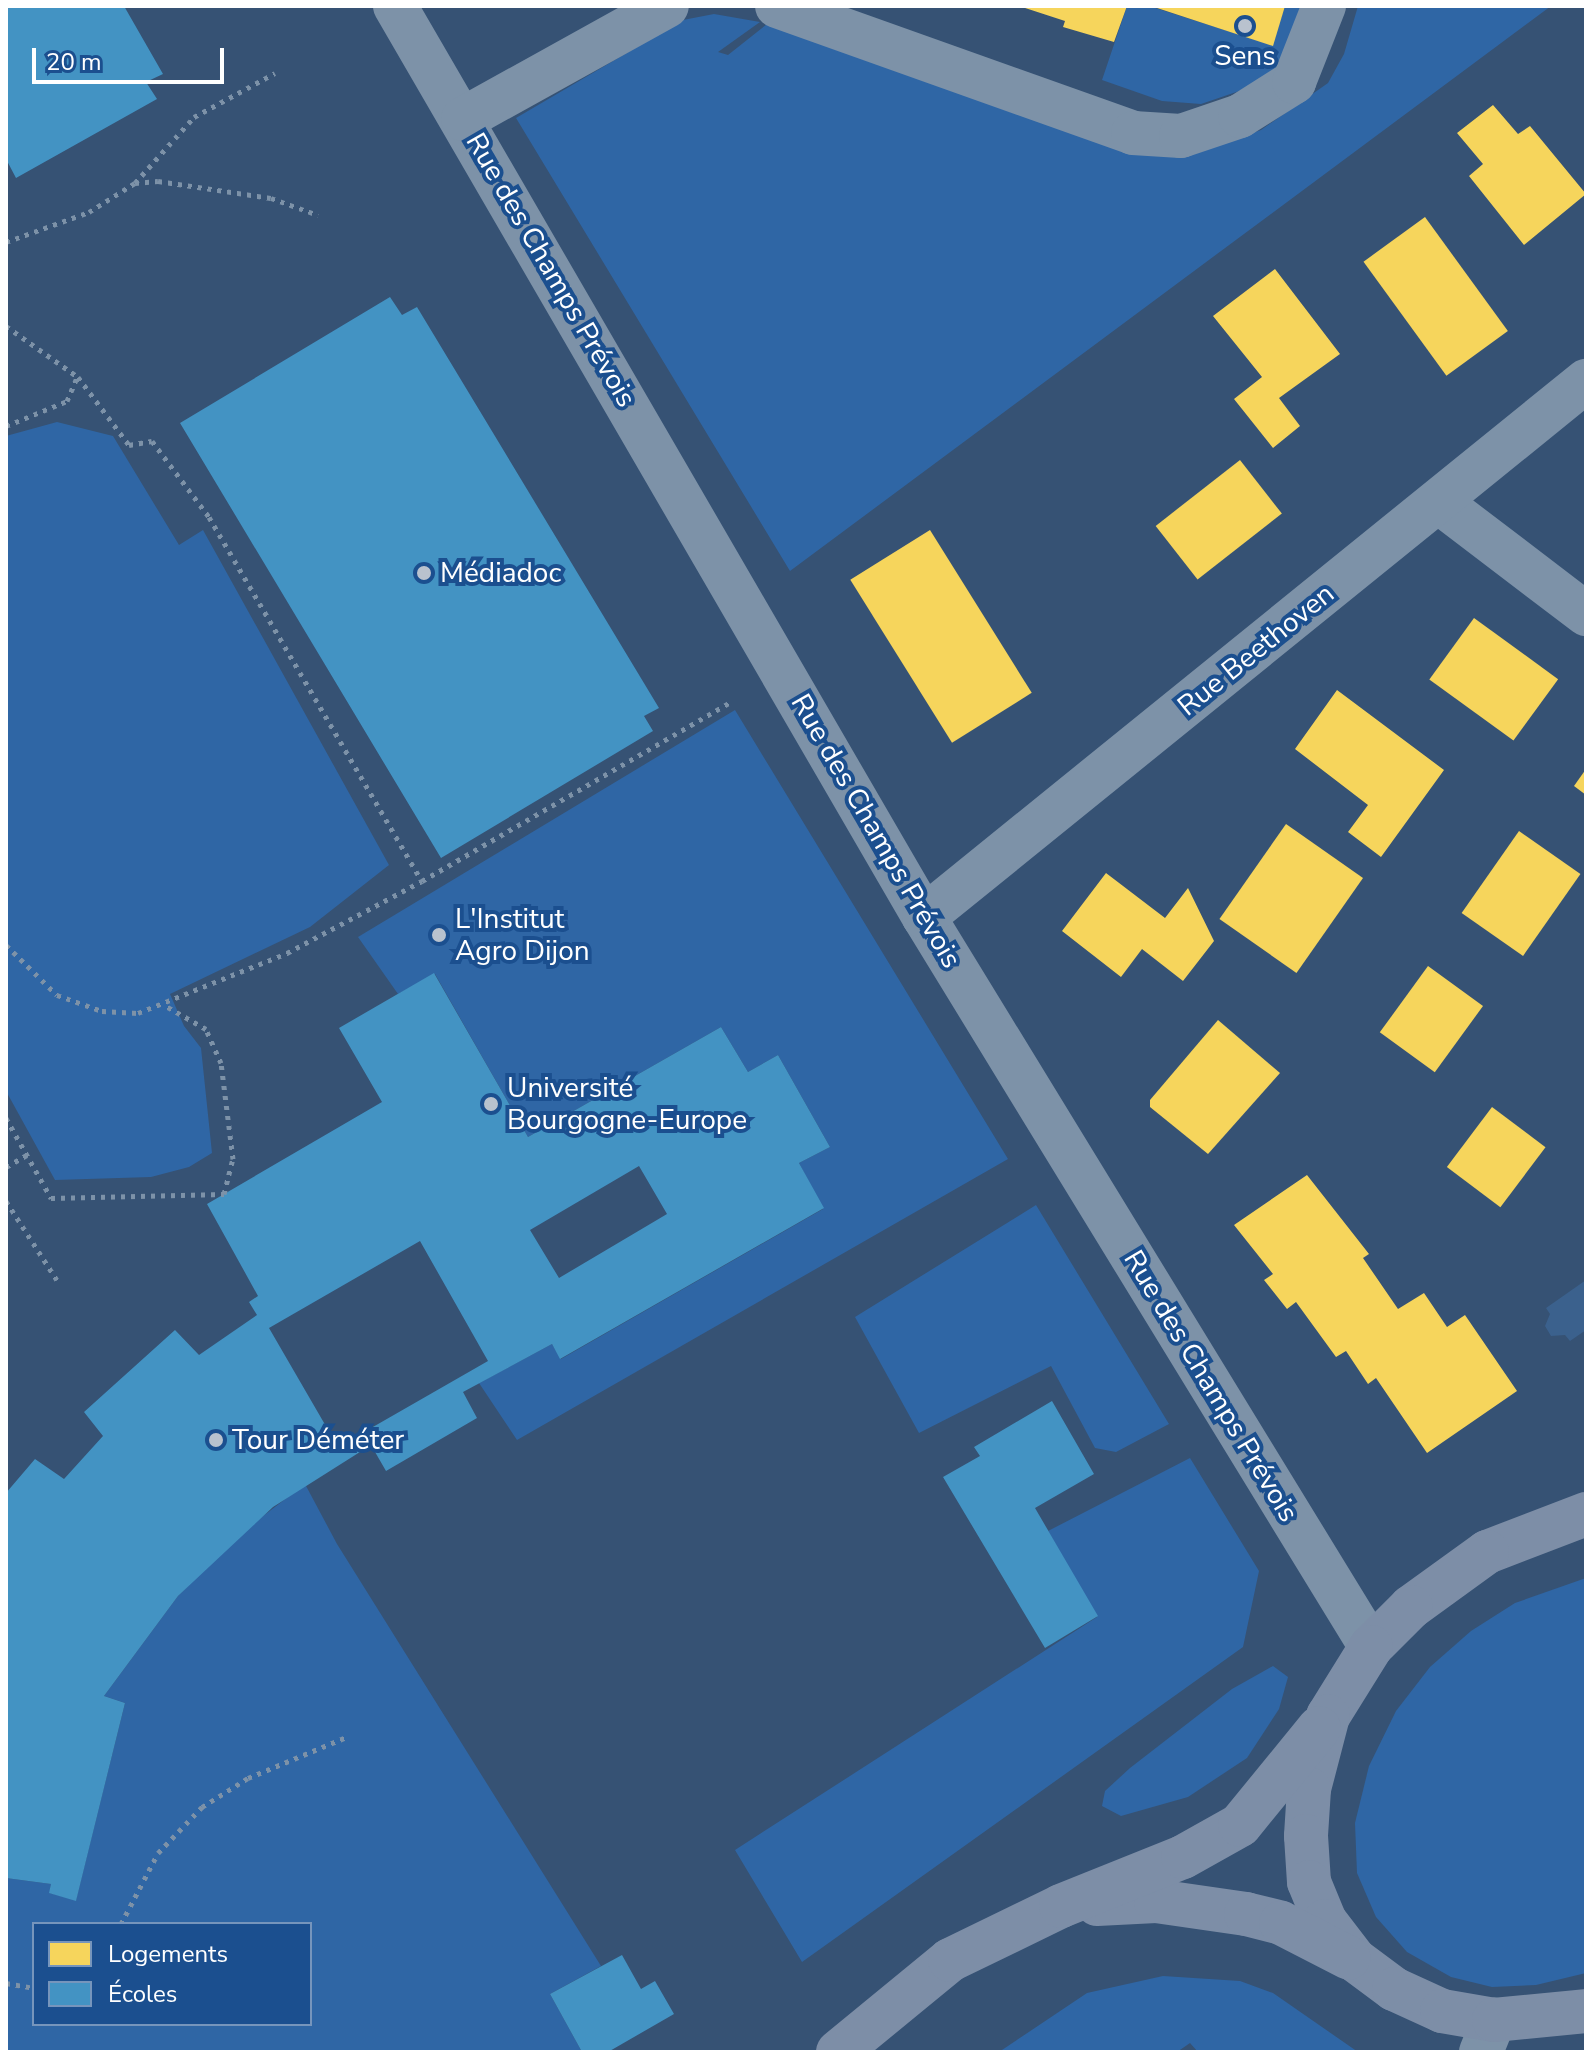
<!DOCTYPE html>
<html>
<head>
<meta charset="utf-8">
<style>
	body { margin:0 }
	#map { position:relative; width:1592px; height:2058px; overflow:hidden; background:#365274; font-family:"Nunito Sans",sans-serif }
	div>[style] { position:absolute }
	.green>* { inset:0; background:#2f66a5 }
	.water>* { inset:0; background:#3b618d }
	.homes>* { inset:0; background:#f6d55c; transform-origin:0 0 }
	.schools>* { inset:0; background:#4393c3 }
	.path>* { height:5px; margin-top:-2.5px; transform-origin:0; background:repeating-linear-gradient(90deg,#7d92a8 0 4px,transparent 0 10px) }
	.minor>* { height:44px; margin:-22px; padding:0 22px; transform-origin:22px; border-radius:22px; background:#7d92a8 }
	.major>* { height:44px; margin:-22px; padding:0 22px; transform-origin:22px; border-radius:22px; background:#7d8ea7 }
	.dots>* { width:22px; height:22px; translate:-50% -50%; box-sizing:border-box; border:4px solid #1b4f8f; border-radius:50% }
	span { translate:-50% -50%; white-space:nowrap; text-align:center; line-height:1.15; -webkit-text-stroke:8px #1b4f8f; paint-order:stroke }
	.poi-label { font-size:28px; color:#fff }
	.left { translate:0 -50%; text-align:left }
	.street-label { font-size:28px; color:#fff }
	.frame { position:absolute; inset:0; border:8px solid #fff; pointer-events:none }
	.legend { position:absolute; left:32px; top:1922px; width:280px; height:104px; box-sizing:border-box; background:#1b4f8f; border:2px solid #7695bc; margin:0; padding:10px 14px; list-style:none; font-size:24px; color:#fff }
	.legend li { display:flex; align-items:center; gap:16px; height:40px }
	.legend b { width:40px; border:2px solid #7695bc }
	.scale { position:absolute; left:32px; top:48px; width:192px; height:36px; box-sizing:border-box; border:4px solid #fff; border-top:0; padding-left:10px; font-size:24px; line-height:28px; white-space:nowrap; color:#fff; -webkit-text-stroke:6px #1b4f8f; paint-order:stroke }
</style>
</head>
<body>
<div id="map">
	<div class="green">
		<div style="clip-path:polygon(1127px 6px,1149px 6px,1272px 45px,1285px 6px,1305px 6px,1284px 61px,1251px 87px,1201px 104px,1162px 101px,1102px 80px)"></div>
		<div style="clip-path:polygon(1358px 6px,1551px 6px,790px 571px,516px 118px,683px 20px,714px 14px,760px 22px,718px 52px,728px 55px,767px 24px,1220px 144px,1261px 130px,1328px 83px,1344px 54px)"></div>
		<div style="clip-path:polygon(57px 422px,113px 436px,179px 545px,203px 530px,389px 865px,310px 927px,170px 994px,184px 1026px,201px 1048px,212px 1153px,189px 1167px,151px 1177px,55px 1180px,6px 1091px,6px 436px)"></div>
		<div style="clip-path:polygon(735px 710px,1008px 1159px,517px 1440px,479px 1383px,552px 1344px,561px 1359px,823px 1209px,799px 1163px,830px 1147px,778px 1055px,748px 1072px,721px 1027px,528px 1137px,435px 974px,398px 994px,358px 937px)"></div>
		<div style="clip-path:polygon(1036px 1205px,1169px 1424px,1116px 1452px,1095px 1448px,1051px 1366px,919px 1433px,855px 1317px)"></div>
		<div style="clip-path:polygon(1190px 1458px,1259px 1571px,1243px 1647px,802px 1962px,735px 1850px,1097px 1617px,1048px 1531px)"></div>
		<div style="clip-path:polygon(evenodd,305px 1484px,337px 1544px,601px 1966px,550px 1994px,582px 2052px,6px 2052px,6px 1878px,51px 1884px,50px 1893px,76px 1900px,125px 1703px,104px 1696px,178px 1596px,245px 1530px,305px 1484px,34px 1924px,310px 1924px,310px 2024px,34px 2024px,34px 1924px)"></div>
		<div style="clip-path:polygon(1586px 1578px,1586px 1973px,1536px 1985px,1492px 1987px,1451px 1977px,1407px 1952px,1376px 1917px,1357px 1873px,1355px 1823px,1369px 1766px,1396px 1711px,1430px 1667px,1471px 1631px,1515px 1603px)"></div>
		<div style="clip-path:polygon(1273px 1666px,1288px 1677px,1279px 1709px,1247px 1758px,1188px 1797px,1121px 1816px,1102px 1806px,1105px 1791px,1130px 1768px,1232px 1689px)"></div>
		<div style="clip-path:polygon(1163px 1976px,1240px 1981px,1273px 1993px,1358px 2052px,1198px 2052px,1190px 2043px,1177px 2052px,999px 2052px,1087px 1993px)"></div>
	</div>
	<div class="water">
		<div style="clip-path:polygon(1586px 1280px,1586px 1330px,1570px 1341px,1565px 1335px,1551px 1336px,1545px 1326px,1550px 1314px,1546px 1308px)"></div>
	</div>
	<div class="homes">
		<div style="clip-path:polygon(1019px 6px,1127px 6px,1114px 42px,1063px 27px,1065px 21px)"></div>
		<div style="clip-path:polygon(1151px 6px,1285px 6px,1273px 46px)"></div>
		<div style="clip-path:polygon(1493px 105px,1518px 134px,1530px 126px,1586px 194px,1524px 245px,1469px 176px,1483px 164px,1457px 133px)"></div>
		<div style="left:1425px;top:217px;width:141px;height:76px;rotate:54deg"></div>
		<div style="clip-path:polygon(1275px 269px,1340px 354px,1279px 398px,1300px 426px,1273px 448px,1234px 399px,1262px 377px,1213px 316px)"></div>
		<div style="left:1240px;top:460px;width:68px;height:107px;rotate:52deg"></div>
		<div style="left:930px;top:530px;width:192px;height:94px;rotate:58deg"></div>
		<div style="left:1474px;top:618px;width:104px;height:76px;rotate:36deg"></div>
		<div style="clip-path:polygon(1337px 690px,1444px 770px,1381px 857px,1348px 832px,1368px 805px,1295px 749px)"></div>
		<div style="clip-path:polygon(1586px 769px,1586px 795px,1574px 786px)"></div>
		<div style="left:1286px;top:824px;width:94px;height:116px;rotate:35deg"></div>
		<div style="left:1519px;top:831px;width:75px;height:100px;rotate:35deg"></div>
		<div style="clip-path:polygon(1106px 873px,1165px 918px,1188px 888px,1214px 941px,1183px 981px,1142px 949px,1121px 977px,1062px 931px)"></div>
		<div style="left:1428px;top:966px;width:68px;height:82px;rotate:36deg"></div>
		<div style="clip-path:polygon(1218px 1020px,1280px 1073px,1208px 1154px,1150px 1107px,1150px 1100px)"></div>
		<div style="left:1492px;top:1107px;width:67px;height:75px;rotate:37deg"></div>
		<div style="clip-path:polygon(1307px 1175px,1369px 1254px,1363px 1258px,1398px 1309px,1424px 1293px,1447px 1327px,1465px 1315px,1517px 1391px,1427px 1453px,1376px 1378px,1368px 1384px,1346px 1351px,1336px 1357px,1296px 1302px,1287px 1309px,1264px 1280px,1273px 1274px,1234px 1225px)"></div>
	</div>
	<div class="schools">
		<div style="clip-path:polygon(6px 6px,124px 6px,163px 74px,146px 82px,157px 99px,16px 178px,6px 159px)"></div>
		<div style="clip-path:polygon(390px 297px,402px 315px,417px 307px,659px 708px,644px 716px,653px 731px,441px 858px,180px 423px)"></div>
		<div style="clip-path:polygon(evenodd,434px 973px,528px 1137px,721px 1027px,748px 1072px,778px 1055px,830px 1147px,799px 1163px,824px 1208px,560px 1359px,552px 1344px,463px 1392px,477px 1418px,386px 1471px,371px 1445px,273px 1507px,178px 1596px,104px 1696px,125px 1703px,76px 1901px,49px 1893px,51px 1884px,6px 1878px,6px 1493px,35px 1459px,64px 1479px,103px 1436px,84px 1412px,175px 1330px,199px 1355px,257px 1315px,249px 1302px,258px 1296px,207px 1204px,382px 1102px,339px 1028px,434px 973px,639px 1166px,667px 1214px,559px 1278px,530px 1230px,639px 1166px,434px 973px,420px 1241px,488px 1361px,338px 1447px,269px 1328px,420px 1241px)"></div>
		<div style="clip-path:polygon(1052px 1401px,1094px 1474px,1035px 1508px,1098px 1616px,1045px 1648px,943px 1477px,980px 1456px,974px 1447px)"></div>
		<div style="clip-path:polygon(622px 1955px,641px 1989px,655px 1981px,674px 2014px,608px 2052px,582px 2052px,550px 1994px)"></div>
	</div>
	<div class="path">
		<div style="left:135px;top:183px;width:89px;rotate:-48.2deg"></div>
		<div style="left:194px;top:117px;width:92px;rotate:-28.5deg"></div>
		<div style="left:6px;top:242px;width:88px;rotate:-19.9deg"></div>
		<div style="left:89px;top:212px;width:54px;rotate:-32.2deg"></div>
		<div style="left:135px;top:183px;width:23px;rotate:-5deg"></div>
		<div style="left:158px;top:181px;width:114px;rotate:8.6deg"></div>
		<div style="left:271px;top:198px;width:50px;rotate:19.9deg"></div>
		<div style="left:6px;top:326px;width:88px;rotate:35.3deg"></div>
		<div style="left:78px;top:377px;width:85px;rotate:53.1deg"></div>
		<div style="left:129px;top:445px;width:23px;rotate:-10deg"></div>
		<div style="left:152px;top:441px;width:95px;rotate:53.1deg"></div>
		<div style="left:209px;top:517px;width:422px;rotate:59.7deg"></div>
		<div style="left:422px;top:881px;width:357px;rotate:-30.1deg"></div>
		<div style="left:6px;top:426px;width:66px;rotate:-22.3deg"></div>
		<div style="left:67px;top:401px;width:25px;rotate:-67deg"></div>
		<div style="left:6px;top:945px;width:71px;rotate:44.4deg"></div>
		<div style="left:57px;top:995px;width:48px;rotate:19.6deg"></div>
		<div style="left:102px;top:1011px;width:36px;rotate:3deg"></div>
		<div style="left:138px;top:1013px;width:161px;rotate:-21.9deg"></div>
		<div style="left:287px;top:953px;width:153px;rotate:-28.1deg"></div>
		<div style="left:6px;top:1118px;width:92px;rotate:60.6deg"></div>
		<div style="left:51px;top:1198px;width:173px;rotate:-1.3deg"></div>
		<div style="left:224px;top:1194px;width:36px;rotate:-76deg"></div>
		<div style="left:233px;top:1159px;width:97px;rotate:-97.1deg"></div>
		<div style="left:221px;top:1063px;width:37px;rotate:-114deg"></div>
		<div style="left:206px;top:1029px;width:46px;rotate:-150.1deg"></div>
		<div style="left:6px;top:1167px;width:24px;rotate:-30deg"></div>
		<div style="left:6px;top:1201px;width:94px;rotate:57.2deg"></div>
		<div style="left:121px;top:1924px;width:80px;rotate:-62.5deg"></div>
		<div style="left:158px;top:1853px;width:64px;rotate:-46.3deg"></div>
		<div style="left:202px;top:1807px;width:54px;rotate:-32.2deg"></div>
		<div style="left:248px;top:1778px;width:109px;rotate:-22.6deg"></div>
		<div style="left:6px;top:1983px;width:28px;rotate:10deg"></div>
	</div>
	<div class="minor">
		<div style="left:395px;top:6px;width:1053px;rotate:59.86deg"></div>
		<div style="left:924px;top:917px;width:856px;rotate:58.52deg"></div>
		<div style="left:777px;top:6px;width:378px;rotate:19.6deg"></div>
		<div style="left:1133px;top:133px;width:48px;rotate:3.6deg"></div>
		<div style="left:1181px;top:136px;width:62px;rotate:-18.7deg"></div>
		<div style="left:1240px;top:116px;width:64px;rotate:-32.2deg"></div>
		<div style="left:1294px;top:82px;width:82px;rotate:-68.5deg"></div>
		<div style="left:463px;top:119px;width:233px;rotate:-29deg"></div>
		<div style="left:1439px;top:502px;width:185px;rotate:37.3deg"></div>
		<div style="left:924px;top:917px;width:852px;rotate:-39deg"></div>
		<div style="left:1481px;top:2052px;width:35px;rotate:-68deg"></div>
	</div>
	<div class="major">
		<div style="left:1586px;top:1514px;width:106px;rotate:159deg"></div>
		<div style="left:1487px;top:1552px;width:94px;rotate:144.1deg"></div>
		<div style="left:1411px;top:1607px;width:57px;rotate:135deg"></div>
		<div style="left:1371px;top:1647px;width:81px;rotate:121.9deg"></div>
		<div style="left:1328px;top:1716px;width:75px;rotate:104.6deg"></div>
		<div style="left:1309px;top:1789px;width:47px;rotate:93.7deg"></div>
		<div style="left:1306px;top:1836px;width:46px;rotate:86.3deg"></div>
		<div style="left:1309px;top:1882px;width:42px;rotate:67.7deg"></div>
		<div style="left:1325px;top:1921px;width:49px;rotate:52.4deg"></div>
		<div style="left:1355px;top:1960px;width:49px;rotate:36.6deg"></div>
		<div style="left:1394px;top:1989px;width:53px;rotate:24.6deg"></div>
		<div style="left:1442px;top:2011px;width:53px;rotate:9.8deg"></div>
		<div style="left:1494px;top:2020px;width:92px;rotate:-5.6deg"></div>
		<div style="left:1097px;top:1904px;width:59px;rotate:-2.9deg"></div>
		<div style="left:1156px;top:1901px;width:91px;rotate:8.2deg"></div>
		<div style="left:1246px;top:1914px;width:36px;rotate:14deg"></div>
		<div style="left:1281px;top:1923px;width:76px;rotate:27.2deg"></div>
		<div style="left:838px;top:2052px;width:145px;rotate:-39.4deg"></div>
		<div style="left:950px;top:1960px;width:123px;rotate:-25.9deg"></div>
		<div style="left:1061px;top:1906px;width:131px;rotate:-21.9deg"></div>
		<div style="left:1183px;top:1857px;width:65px;rotate:-29.3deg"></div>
		<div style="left:1240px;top:1825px;width:125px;rotate:-50.8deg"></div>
	</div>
	<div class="dots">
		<div style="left:1245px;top:26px;background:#b9c2ce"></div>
		<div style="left:424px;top:573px;background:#b9c2ce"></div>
		<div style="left:439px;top:935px;background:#b9c2ce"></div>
		<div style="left:491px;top:1104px;background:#b9c2ce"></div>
		<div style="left:216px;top:1440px;background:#b9c2ce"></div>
	</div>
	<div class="poi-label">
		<span style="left:1245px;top:56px">Sens</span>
		<span class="left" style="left:440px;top:573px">Médiadoc</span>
		<span class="left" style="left:455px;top:935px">L'Institut<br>Agro Dijon</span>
		<span class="left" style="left:507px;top:1104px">Université<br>Bourgogne-Europe</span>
		<span class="left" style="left:232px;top:1440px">Tour Déméter</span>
	</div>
	<div class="street-label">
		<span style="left:551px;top:270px;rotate:60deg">Rue des Champs Prévois</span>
		<span style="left:1256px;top:650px;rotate:-39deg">Rue Beethoven</span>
		<span style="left:876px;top:831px;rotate:60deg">Rue des Champs Prévois</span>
		<span style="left:1211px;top:1386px;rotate:59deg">Rue des Champs Prévois</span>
	</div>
	<div class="frame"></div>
	<ul class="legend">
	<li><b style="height:22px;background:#f6d55c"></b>Logements</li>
	<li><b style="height:22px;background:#4393c3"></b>Écoles</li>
	</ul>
	<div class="scale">20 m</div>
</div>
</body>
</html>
